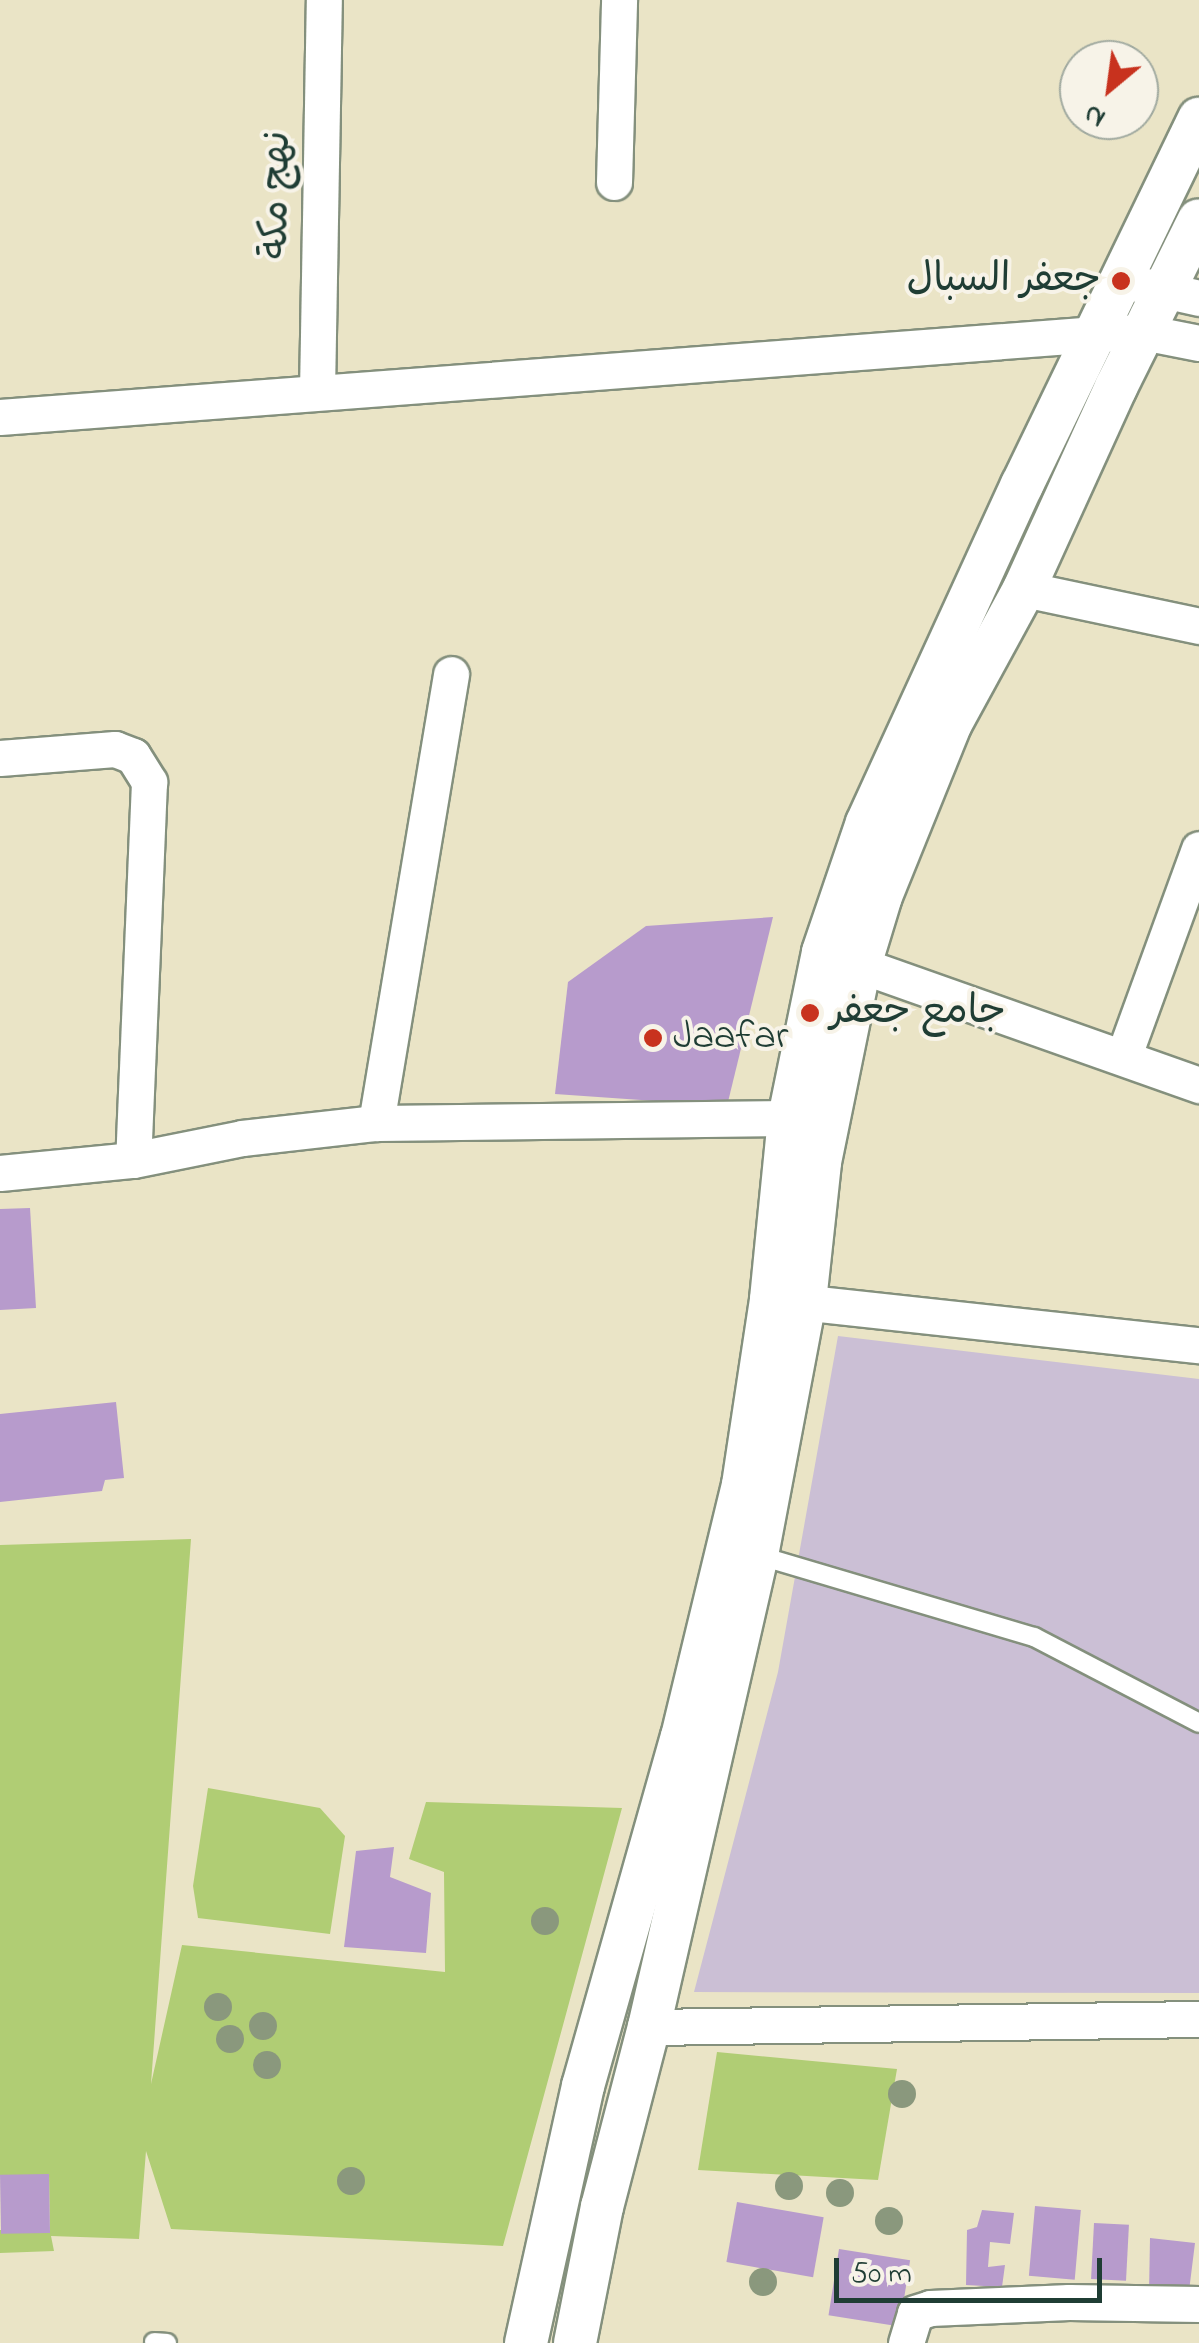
<!DOCTYPE html>
<html>
<head>
<meta charset="utf-8">
<style>
	body { margin:0 }
	#map { position:relative; width:1199px; height:2343px; overflow:hidden; background:#eae4c6; font-family:"Indie Flower","Playpen Sans Arabic",sans-serif }
	div>[style] { position:absolute }
	.industrial>* { inset:0; background:#cbbfd5 }
	.green>* { inset:0; background:#b0cd74 }
	.building>* { inset:0; background:#b79bcc; transform-origin:0 0 }
	.roads { filter:drop-shadow(2px 0 #84907d) drop-shadow(-2px 0 #84907d) drop-shadow(0 2px #84907d) drop-shadow(0 -2px #84907d) }
	.service>* { height:18px; margin:-9px; padding:0 9px; transform-origin:9px; border-radius:9px; background:#fff }
	.minor>* { height:35px; margin:-17.5px; padding:0 17.5px; transform-origin:17.5px; border-radius:17.5px; background:#fff }
	.tertiary>* { height:42px; margin:-21px; padding:0 21px; transform-origin:21px; border-radius:21px; background:#fff }
	.trees>* { width:28px; height:28px; margin:-14px; border-radius:50%; background:#8a987d }
	.dots>* { width:28px; height:28px; translate:-50% -50%; box-sizing:border-box; border:5px solid #f7f3e8; border-radius:50% }
	span { translate:-50% -50%; white-space:nowrap; text-align:center; line-height:1.15; -webkit-text-stroke:8px #f7f3e8; paint-order:stroke }
	.street-label { font-size:40px; color:#1f3d34 }
	.poi-label { font-size:40px; color:#1f3d34 }
	.right { translate:-100% -50%; text-align:right }
	.left { translate:0 -50%; text-align:left }
	.north { position:absolute; left:1059px; top:40px; width:100px; height:100px; box-sizing:border-box; background:#f7f3e8; border:2px solid #a1aaa0; border-radius:50%; rotate:209deg; font-size:28px; font-weight:700; line-height:40px; text-align:center; color:#1f3d34 }
	.north::after { content:''; display:block; margin:auto; width:35px; height:45px; background:#c8321e; clip-path:polygon(50% 0,100% 100%,50% 72%,0 100%) }
	.scale { position:absolute; left:834px; top:2258px; width:268px; height:45px; box-sizing:border-box; border:5px solid #1f3d34; border-top:0; padding-left:12px; font-size:30px; line-height:35px; white-space:nowrap; color:#1f3d34; -webkit-text-stroke:8px #f7f3e8; paint-order:stroke }
</style>
</head>
<body>
<div id="map">
	<div class="industrial">
		<div style="clip-path:polygon(838px 1336px,1199px 1379px,1199px 1993px,694px 1992px,778px 1672px)"></div>
	</div>
	<div class="green">
		<div style="clip-path:polygon(191px 1539px,151px 2084px,182px 1945px,445px 1972px,444px 1872px,409px 1859px,426px 1802px,622px 1808px,503px 2246px,171px 2229px,146px 2151px,139px 2239px,51px 2236px,54px 2251px,0 2253px,0 2230px,50px 2233px,49px 2175px,0 2175px,0 1545px)"></div>
		<div style="clip-path:polygon(208px 1788px,320px 1808px,345px 1836px,330px 1934px,198px 1918px,193px 1886px)"></div>
		<div style="clip-path:polygon(717px 2052px,897px 2069px,878px 2180px,698px 2170px)"></div>
	</div>
	<div class="building">
		<div style="clip-path:polygon(773px 917px,727px 1106px,555px 1094px,568px 982px,646px 926px)"></div>
		<div style="clip-path:polygon(30px 1208px,36px 1308px,0 1310px,0 1209px)"></div>
		<div style="clip-path:polygon(116px 1402px,124px 1478px,105px 1480px,102px 1491px,0 1502px,0 1414px)"></div>
		<div style="clip-path:polygon(394px 1847px,390px 1877px,431px 1893px,426px 1953px,344px 1947px,356px 1851px)"></div>
		<div style="left:49px;top:2174px;width:59px;height:49px;rotate:89deg"></div>
		<div style="left:737px;top:2202px;width:88px;height:61px;rotate:10deg"></div>
		<div style="left:1035px;top:2206px;width:46px;height:70px;rotate:5deg"></div>
		<div style="clip-path:polygon(982px 2210px,1014px 2213px,1010px 2244px,990px 2242px,988px 2267px,1005px 2265px,1002px 2287px,966px 2285px,967px 2230px,977px 2227px)"></div>
		<div style="left:1094px;top:2223px;width:35px;height:56px;rotate:3deg"></div>
		<div style="clip-path:polygon(1150px 2238px,1195px 2243px,1189px 2291px,1149px 2295px)"></div>
		<div style="left:839px;top:2249px;width:72px;height:67px;rotate:9deg"></div>
	</div>
	<div class="roads">
		<div class="service">
			<div style="left:757px;top:1555px;width:289px;rotate:16.5deg"></div>
			<div style="left:1034px;top:1637px;width:186px;rotate:27.5deg"></div>
			<div style="left:154px;top:2342px;width:13px;rotate:4deg"></div>
		</div>
		<div class="minor">
			<div style="left:614px;top:182px;width:182px;rotate:-88.4deg"></div>
			<div style="left:1141px;top:285px;width:59px;rotate:12.6deg"></div>
			<div style="left:317px;top:392px;width:392px;rotate:-89deg"></div>
			<div style="left:0;top:417px;width:1099px;rotate:-4.33deg"></div>
			<div style="left:1096px;top:334px;width:47px;rotate:-2.4deg"></div>
			<div style="left:1143px;top:332px;width:57px;rotate:11.1deg"></div>
			<div style="left:1024px;top:589px;width:179px;rotate:11.9deg"></div>
			<div style="left:0;top:758px;width:115px;rotate:-4.5deg"></div>
			<div style="left:115px;top:749px;width:19px;rotate:21deg"></div>
			<div style="left:133px;top:756px;width:31px;rotate:58deg"></div>
			<div style="left:149px;top:782px;width:378px;rotate:92.4deg"></div>
			<div style="left:860px;top:965px;width:360px;rotate:19.5deg"></div>
			<div style="left:1124px;top:1055px;width:219px;rotate:-70deg"></div>
			<div style="left:376px;top:1123px;width:455px;rotate:-80.5deg"></div>
			<div style="left:0;top:1173px;width:134px;rotate:-5.6deg"></div>
			<div style="left:133px;top:1160px;width:111px;rotate:-11.4deg"></div>
			<div style="left:242px;top:1138px;width:135px;rotate:-6.4deg"></div>
			<div style="left:376px;top:1123px;width:413px;rotate:-0.7deg"></div>
			<div style="left:782px;top:1300px;width:419px;rotate:6.2deg"></div>
			<div style="left:649px;top:2027px;width:550px;rotate:-0.83deg"></div>
			<div style="left:906px;top:2343px;width:31px;rotate:-73deg"></div>
			<div style="left:915px;top:2313px;width:16px;rotate:-18deg"></div>
			<div style="left:930px;top:2308px;width:139px;rotate:-2.5deg"></div>
			<div style="left:1069px;top:2302px;width:130px;rotate:0.9deg"></div>
		</div>
		<div class="tertiary">
			<div style="left:526px;top:2343px;width:263px;rotate:-77.5deg"></div>
			<div style="left:583px;top:2086px;width:363px;rotate:-74.2deg"></div>
			<div style="left:682px;top:1737px;width:259px;rotate:-76.4deg"></div>
			<div style="left:743px;top:1485px;width:188px;rotate:-81.4deg"></div>
			<div style="left:771px;top:1299px;width:182px;rotate:-84.3deg"></div>
			<div style="left:789px;top:1118px;width:169px;rotate:-78.4deg"></div>
			<div style="left:823px;top:952px;width:136px;rotate:-71.2deg"></div>
			<div style="left:867px;top:823px;width:372px;rotate:-65.4deg"></div>
			<div style="left:1022px;top:485px;width:407px;rotate:-64.2deg"></div>
			<div style="left:575px;top:2343px;width:139px;rotate:-78.8deg"></div>
			<div style="left:602px;top:2207px;width:186px;rotate:-75.4deg"></div>
			<div style="left:649px;top:2027px;width:484px;rotate:-77.1deg"></div>
			<div style="left:757px;top:1555px;width:258px;rotate:-79.3deg"></div>
			<div style="left:805px;top:1301px;width:140px;rotate:-83.8deg"></div>
			<div style="left:820px;top:1162px;width:201px;rotate:-78.5deg"></div>
			<div style="left:860px;top:965px;width:72px;rotate:-73.1deg"></div>
			<div style="left:881px;top:896px;width:187px;rotate:-68deg"></div>
			<div style="left:951px;top:723px;width:153px;rotate:-61.4deg"></div>
			<div style="left:1024px;top:589px;width:222px;rotate:-65.5deg"></div>
			<div style="left:1116px;top:387px;width:186px;rotate:-63.6deg"></div>
		</div>
	</div>
	<div class="trees">
		<div style="left:545px;top:1921px"></div>
		<div style="left:218px;top:2007px"></div>
		<div style="left:263px;top:2026px"></div>
		<div style="left:230px;top:2039px"></div>
		<div style="left:267px;top:2065px"></div>
		<div style="left:902px;top:2094px"></div>
		<div style="left:351px;top:2181px"></div>
		<div style="left:789px;top:2186px"></div>
		<div style="left:840px;top:2193px"></div>
		<div style="left:889px;top:2221px"></div>
		<div style="left:763px;top:2282px"></div>
	</div>
	<div class="dots">
		<div style="left:1121px;top:281px;background:#c8321e"></div>
		<div style="left:810px;top:1013px;background:#c8321e"></div>
		<div style="left:653px;top:1038px;background:#c8321e"></div>
	</div>
	<div class="street-label">
		<span style="left:278px;top:195px;rotate:-89deg">نهج مكة</span>
	</div>
	<div class="poi-label">
		<span class="right" style="left:1101px;top:281px">جعفر السبال</span>
		<span class="left" style="left:830px;top:1013px">جامع جعفر</span>
		<span class="left" style="left:673px;top:1038px">Jaafar</span>
	</div>
	<div class="north">N</div>
	<div class="scale">50 m</div>
</div>
</body>
</html>
